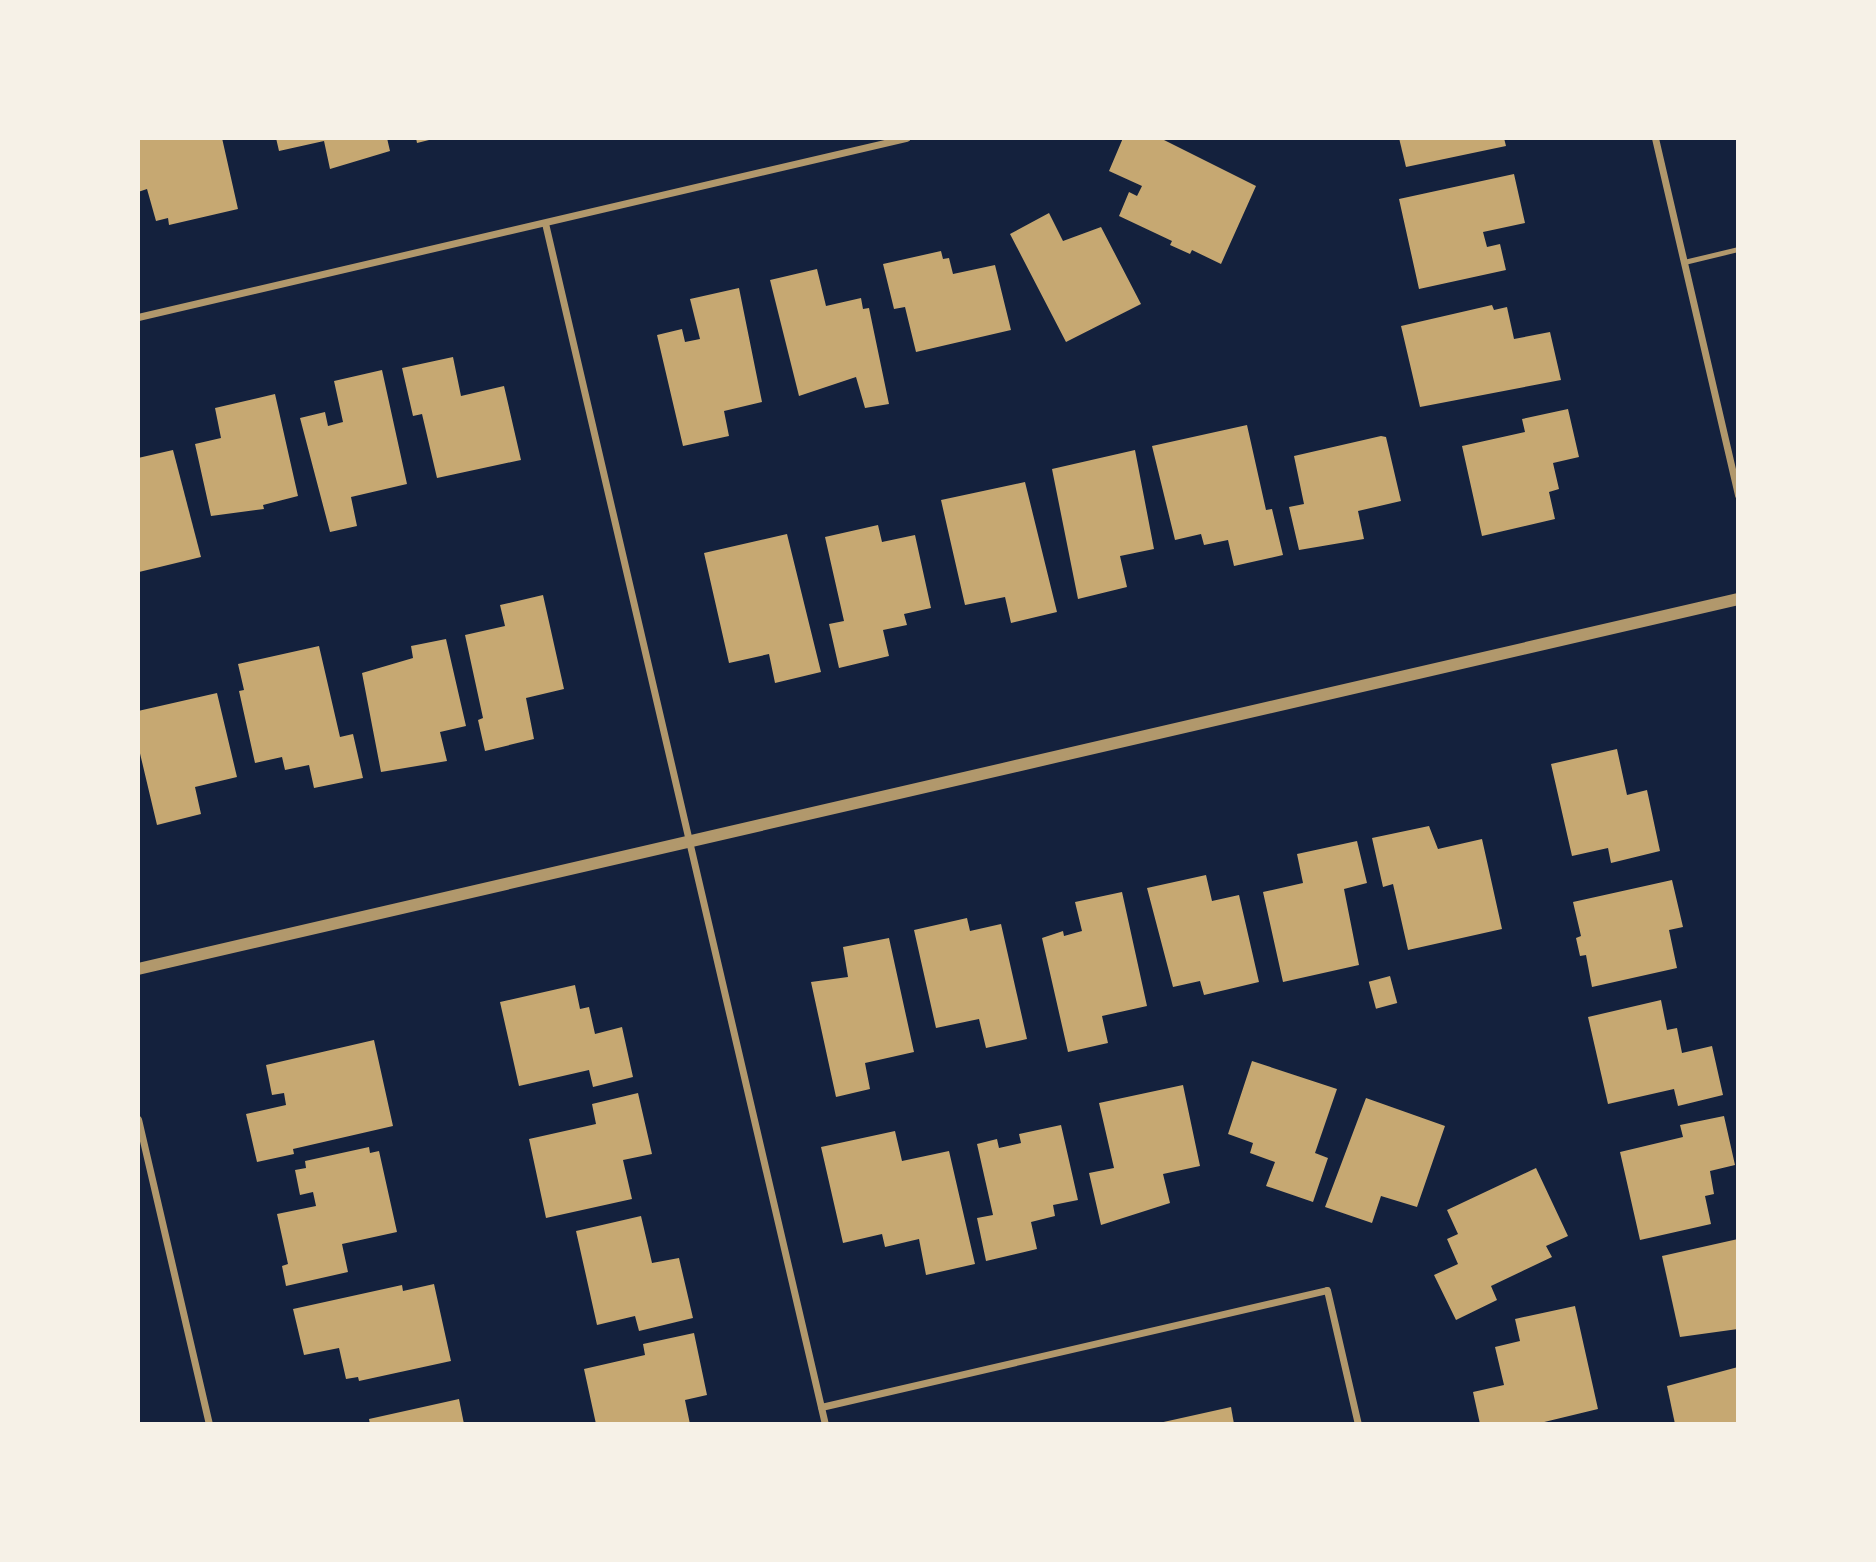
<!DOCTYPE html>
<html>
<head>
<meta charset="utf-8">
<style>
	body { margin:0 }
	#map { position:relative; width:1876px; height:1562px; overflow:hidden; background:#14213d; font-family:"Work Sans",sans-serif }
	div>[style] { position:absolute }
	.building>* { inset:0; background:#c6a872; transform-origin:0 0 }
	.service>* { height:5px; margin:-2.5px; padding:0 2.5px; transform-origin:2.5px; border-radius:2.5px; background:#b1986c }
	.minor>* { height:7px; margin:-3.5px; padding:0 3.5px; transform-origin:3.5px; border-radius:3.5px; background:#b1986c }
	.tertiary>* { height:12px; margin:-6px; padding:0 6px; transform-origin:6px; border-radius:6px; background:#b1986c }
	span { translate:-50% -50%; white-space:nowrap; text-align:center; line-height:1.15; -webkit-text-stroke:7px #f6f1e7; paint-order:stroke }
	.frame { position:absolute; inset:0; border:140px solid #f6f1e7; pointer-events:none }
</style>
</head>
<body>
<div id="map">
	<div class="building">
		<div style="clip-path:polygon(222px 138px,238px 209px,169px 225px,168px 218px,156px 221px,147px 189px,138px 192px,138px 139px)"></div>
		<div style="clip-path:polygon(276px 138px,387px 138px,390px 151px,330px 169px,324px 141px,279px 151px)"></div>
		<div style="clip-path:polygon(416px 138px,433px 138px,433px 139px,417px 143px)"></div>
		<div style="clip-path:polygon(1123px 138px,1160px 138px,1256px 186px,1221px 264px,1192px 250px,1190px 254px,1170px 245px,1172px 241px,1119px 216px,1129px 192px,1137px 196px,1142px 186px,1109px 171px)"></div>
		<div style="clip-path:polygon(1399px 138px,1504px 138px,1506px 146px,1406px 167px)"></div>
		<div style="clip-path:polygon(1514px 174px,1525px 223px,1483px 232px,1487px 247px,1500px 244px,1506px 270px,1419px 289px,1399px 199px)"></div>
		<div style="clip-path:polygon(1049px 213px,1063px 241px,1101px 227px,1141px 304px,1066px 342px,1010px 234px)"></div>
		<div style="clip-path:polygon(941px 251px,943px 259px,949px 258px,953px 274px,995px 265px,1011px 330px,916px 352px,905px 307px,894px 309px,883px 264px)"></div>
		<div style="clip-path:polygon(817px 269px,826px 306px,861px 298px,863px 309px,869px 308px,889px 404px,865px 408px,856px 377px,799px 396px,770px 280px)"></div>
		<div style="clip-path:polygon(739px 288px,762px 402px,724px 411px,729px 436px,683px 446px,657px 335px,682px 329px,685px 342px,700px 339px,690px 299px)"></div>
		<div style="clip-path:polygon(1492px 305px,1494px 310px,1507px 307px,1514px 339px,1550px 332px,1561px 380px,1420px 407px,1401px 326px)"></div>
		<div style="clip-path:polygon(453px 357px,461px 396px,504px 386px,521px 460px,437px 478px,422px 414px,413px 416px,402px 368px)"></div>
		<div style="clip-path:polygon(382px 370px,407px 484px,351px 497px,357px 526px,330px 532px,300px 418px,325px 412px,328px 426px,343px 422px,334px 381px)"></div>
		<div style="clip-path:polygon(275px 394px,298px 496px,263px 505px,264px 509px,211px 516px,195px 444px,221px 438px,215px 408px)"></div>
		<div style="clip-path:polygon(1568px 409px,1579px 457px,1553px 463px,1559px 489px,1549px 492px,1555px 519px,1482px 536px,1462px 446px,1525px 432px,1522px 419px)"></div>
		<div style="clip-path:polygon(1247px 425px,1266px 510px,1272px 509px,1283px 555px,1234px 566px,1228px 540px,1204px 545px,1201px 534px,1175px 540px,1152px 446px)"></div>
		<div style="clip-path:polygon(1381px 436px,1386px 437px,1401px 501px,1358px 511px,1364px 539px,1299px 550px,1289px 507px,1304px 504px,1294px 456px)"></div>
		<div style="clip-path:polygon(173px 450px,201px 557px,139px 572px,138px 458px)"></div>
		<div style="clip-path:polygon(1135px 450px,1154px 549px,1120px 556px,1127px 587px,1078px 599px,1052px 469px)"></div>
		<div style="clip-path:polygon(1025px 482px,1057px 612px,1011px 623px,1005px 597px,965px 605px,941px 500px)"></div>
		<div style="clip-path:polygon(878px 525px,882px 542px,915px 535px,931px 608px,904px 614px,907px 625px,883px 630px,889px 656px,839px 668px,829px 624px,844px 621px,825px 537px)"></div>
		<div style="clip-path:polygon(787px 534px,821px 672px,775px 683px,769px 654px,729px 663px,704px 553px)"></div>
		<div style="clip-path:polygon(543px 595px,564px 689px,526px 698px,534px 739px,485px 751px,478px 720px,483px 718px,465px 635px,505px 626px,500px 605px)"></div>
		<div style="clip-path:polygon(446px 639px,466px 726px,440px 732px,447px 761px,381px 772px,362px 673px,413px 658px,411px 646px)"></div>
		<div style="clip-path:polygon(319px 646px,340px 737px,353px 734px,363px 778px,314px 788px,309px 765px,285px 770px,282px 757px,255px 763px,239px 691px,244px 690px,238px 664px)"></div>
		<div style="clip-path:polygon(217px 693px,237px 777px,195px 787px,201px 814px,157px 825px,138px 745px,138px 711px)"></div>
		<div style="clip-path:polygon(1617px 749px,1627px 795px,1647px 790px,1660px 851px,1611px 863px,1608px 848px,1572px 856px,1551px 764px)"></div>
		<div style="clip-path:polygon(1429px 826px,1438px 849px,1482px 839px,1502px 929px,1408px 950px,1393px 884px,1383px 887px,1372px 838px)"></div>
		<div style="clip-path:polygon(1357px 841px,1367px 883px,1344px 889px,1359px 965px,1283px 982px,1263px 892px,1303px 883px,1297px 854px)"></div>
		<div style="clip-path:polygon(1206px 875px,1212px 901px,1239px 895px,1259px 982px,1204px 995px,1200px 981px,1173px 987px,1147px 888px)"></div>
		<div style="clip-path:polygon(1672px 880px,1683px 927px,1669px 930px,1677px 968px,1592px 987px,1586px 955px,1580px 956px,1576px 938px,1581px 936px,1573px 902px)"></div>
		<div style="clip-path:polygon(1122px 892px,1147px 1006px,1102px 1016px,1108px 1043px,1068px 1052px,1042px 938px,1063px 931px,1064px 936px,1082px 931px,1075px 902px)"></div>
		<div style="clip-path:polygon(967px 918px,970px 931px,1001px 924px,1027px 1039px,986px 1048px,979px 1019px,936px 1028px,914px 930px)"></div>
		<div style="clip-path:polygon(889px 938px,914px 1052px,865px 1063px,870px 1089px,836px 1097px,811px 982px,848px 977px,843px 947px)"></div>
		<div style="left:1390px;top:976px;width:28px;height:22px;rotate:75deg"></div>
		<div style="clip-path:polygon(575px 985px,580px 1009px,589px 1007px,595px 1034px,622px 1027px,633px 1077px,593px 1087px,589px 1070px,519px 1086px,500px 1002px)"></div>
		<div style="clip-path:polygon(1661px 1000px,1667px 1030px,1677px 1028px,1682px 1053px,1712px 1046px,1723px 1095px,1678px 1106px,1674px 1089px,1608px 1104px,1588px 1017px)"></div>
		<div style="clip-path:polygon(374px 1040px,393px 1126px,293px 1149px,294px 1154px,257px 1162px,246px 1114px,286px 1105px,284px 1093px,272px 1095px,266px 1065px)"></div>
		<div style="clip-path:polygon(1252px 1061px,1337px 1089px,1315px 1153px,1328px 1158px,1313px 1202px,1266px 1186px,1275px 1162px,1250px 1153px,1253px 1143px,1228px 1134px)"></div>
		<div style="clip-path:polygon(1183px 1085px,1200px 1166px,1163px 1174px,1170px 1203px,1101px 1225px,1089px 1173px,1114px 1168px,1099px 1103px)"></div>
		<div style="clip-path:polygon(638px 1093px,652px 1154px,623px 1160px,632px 1199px,546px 1218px,529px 1139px,596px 1124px,592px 1104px)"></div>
		<div style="clip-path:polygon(1366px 1098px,1445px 1126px,1417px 1207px,1381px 1196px,1372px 1223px,1325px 1207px)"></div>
		<div style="clip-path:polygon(1724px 1116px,1735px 1165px,1710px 1171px,1714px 1194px,1705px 1196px,1711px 1224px,1640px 1240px,1620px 1152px,1683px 1137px,1680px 1125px)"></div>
		<div style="clip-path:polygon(1061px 1125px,1078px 1200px,1053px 1205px,1055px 1216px,1031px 1222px,1037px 1249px,986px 1261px,977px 1218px,993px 1215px,977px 1144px,997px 1139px,999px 1148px,1021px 1143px,1019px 1134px)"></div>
		<div style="clip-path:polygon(895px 1131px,902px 1161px,949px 1151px,975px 1264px,926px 1275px,919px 1239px,885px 1247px,882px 1234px,843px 1243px,821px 1147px)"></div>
		<div style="clip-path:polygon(369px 1147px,370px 1153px,379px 1151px,397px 1232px,342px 1244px,348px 1272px,286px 1286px,282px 1266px,288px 1264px,277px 1214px,316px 1206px,313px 1192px,300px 1195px,295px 1170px,306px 1168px,305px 1161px)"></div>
		<div style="clip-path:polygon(1536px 1168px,1568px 1236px,1546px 1246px,1552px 1257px,1491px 1286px,1497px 1300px,1456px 1320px,1434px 1275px,1458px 1264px,1447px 1239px,1458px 1234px,1447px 1210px)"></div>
		<div style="clip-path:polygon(641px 1216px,652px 1263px,679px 1258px,693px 1318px,639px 1331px,635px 1316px,597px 1325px,576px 1231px)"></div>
		<div style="clip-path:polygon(1738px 1239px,1738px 1329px,1680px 1337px,1662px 1256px)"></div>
		<div style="clip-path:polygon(434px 1284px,451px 1361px,359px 1381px,358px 1377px,346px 1379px,339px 1348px,304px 1355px,293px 1309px,402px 1285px,403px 1291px)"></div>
		<div style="clip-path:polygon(1575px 1306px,1598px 1409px,1536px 1424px,1480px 1424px,1473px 1392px,1504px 1385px,1495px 1347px,1520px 1341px,1515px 1319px)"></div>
		<div style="clip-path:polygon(694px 1333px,707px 1395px,685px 1400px,690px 1424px,596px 1424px,584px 1369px,645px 1355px,643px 1344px)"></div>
		<div style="clip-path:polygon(1738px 1367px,1738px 1424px,1675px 1424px,1667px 1386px)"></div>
		<div style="clip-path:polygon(459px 1399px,464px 1424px,370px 1424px,369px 1419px)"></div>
		<div style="clip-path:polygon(1231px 1407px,1234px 1424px,1159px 1424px,1159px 1423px)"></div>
	</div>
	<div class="service">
		<div style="left:1684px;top:262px;width:56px;rotate:-13.5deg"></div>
	</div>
	<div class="minor">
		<div style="left:1655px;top:138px;width:367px;rotate:76.9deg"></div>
		<div style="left:545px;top:223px;width:1233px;rotate:76.88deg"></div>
		<div style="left:138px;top:317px;width:789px;rotate:-13.12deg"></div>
		<div style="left:138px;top:1119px;width:313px;rotate:76.9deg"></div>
		<div style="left:821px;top:1407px;width:519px;rotate:-13.02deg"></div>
		<div style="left:1327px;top:1290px;width:138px;rotate:77deg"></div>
	</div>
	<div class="tertiary">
		<div style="left:138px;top:969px;width:1642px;rotate:-13.02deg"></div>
	</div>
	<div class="frame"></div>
</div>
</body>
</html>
